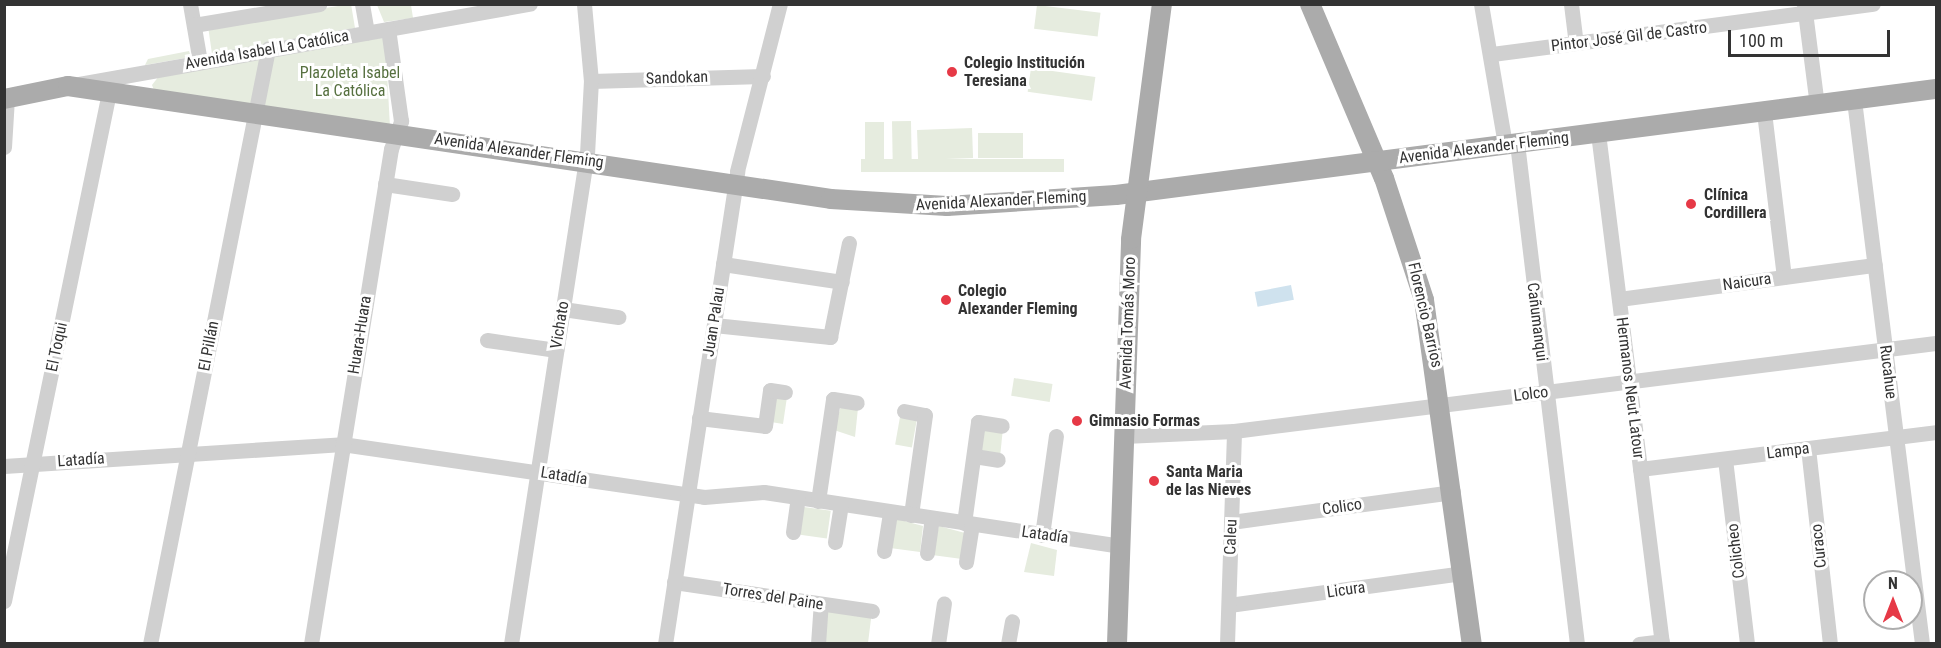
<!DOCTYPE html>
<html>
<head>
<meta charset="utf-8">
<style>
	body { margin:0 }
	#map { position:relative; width:1941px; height:648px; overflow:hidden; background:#fff; font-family:"Roboto Condensed",sans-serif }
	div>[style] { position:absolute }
	.green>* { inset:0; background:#e6ecdf; transform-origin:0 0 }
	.water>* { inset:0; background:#cfe2ee; transform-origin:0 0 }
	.minor>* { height:15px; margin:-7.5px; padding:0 7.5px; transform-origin:7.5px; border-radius:7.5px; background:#d0d0d0 }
	.major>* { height:20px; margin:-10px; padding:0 10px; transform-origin:10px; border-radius:10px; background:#ababab }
	.dots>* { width:16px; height:16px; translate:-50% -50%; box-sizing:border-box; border:3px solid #fff; border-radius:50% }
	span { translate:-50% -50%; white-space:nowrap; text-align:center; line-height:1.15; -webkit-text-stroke:6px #fff; paint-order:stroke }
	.street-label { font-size:16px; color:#333 }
	.poi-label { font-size:16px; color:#333; font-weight:700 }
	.left { translate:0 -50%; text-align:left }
	.park-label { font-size:16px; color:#56703f }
	.frame { position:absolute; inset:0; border:6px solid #333; pointer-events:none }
	.north { position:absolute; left:1863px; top:570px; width:60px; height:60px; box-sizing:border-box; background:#fff; border:2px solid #adadad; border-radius:50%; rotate:0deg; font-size:16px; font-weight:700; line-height:24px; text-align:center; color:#333 }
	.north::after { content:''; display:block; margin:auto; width:21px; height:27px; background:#e63946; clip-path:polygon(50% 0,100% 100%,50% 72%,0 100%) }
	.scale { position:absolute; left:1728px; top:30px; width:162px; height:27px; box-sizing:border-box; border:3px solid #333; border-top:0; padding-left:8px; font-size:18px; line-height:21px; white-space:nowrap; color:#333; -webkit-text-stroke:4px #fff; paint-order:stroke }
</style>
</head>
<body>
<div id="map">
	<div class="green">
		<div style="clip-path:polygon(351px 4px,355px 28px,212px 54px,208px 26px)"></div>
		<div style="clip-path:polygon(377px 5px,411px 5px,413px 18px,384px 22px)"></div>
		<div style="left:1037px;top:5px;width:64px;height:24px;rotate:7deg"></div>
		<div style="clip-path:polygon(385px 37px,390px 127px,154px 90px,152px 85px,159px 76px)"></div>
		<div style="clip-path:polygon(189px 51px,191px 57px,145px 65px,148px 59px)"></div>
		<div style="left:1031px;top:68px;width:65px;height:24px;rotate:8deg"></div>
		<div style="left:911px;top:121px;width:39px;height:19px;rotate:89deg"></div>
		<div style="left:865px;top:122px;width:19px;height:39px"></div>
		<div style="left:972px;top:128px;width:30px;height:55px;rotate:88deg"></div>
		<div style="left:978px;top:133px;width:45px;height:25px"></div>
		<div style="left:1064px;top:159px;width:13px;height:203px;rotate:90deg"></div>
		<div style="left:1014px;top:378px;width:39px;height:18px;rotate:9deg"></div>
		<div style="clip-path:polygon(787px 397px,783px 424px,771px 422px,773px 399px)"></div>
		<div style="clip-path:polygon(841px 406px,858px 408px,855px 437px,834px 430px)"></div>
		<div style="left:900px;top:417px;width:17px;height:28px;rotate:10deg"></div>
		<div style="clip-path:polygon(982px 428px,1003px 428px,1000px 457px,981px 455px)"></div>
		<div style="left:804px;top:507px;width:27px;height:28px;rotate:8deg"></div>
		<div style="clip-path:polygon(897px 519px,923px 526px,920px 552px,890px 548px)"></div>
		<div style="clip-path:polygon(939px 526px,965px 533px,962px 559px,932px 555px)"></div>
		<div style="clip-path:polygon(1031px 543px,1057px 550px,1054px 576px,1024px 572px)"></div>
		<div style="clip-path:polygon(821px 605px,872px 611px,868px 643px,818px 644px)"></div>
	</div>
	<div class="water">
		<div style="left:1291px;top:285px;width:15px;height:37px;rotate:79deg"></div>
	</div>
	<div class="minor">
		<div style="left:190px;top:4px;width:59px;rotate:80.2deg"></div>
		<div style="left:362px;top:4px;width:29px;rotate:80deg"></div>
		<div style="left:1481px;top:4px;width:143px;rotate:80.3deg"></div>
		<div style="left:1571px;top:4px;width:39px;rotate:83deg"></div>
		<div style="left:1804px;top:4px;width:102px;rotate:82.7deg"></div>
		<div style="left:194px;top:25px;width:127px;rotate:-9.5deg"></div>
		<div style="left:1492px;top:54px;width:384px;rotate:-7.5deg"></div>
		<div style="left:591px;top:81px;width:172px;rotate:-1.7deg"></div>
		<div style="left:79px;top:84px;width:458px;rotate:-10.1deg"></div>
		<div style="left:1854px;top:100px;width:548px;rotate:82.87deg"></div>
		<div style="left:1764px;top:112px;width:166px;rotate:83.1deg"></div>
		<div style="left:1598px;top:133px;width:515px;rotate:82.86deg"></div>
		<div style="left:1517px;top:143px;width:505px;rotate:83.17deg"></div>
		<div style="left:4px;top:147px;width:49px;rotate:-86.5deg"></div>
		<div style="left:385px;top:184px;width:68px;rotate:8.5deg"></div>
		<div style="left:723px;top:264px;width:120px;rotate:8.6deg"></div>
		<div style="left:1619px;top:299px;width:258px;rotate:-7.6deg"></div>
		<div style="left:563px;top:309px;width:56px;rotate:8.3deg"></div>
		<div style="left:714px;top:325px;width:117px;rotate:5.9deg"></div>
		<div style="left:830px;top:337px;width:96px;rotate:-78.6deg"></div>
		<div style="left:487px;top:340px;width:70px;rotate:8.2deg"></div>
		<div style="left:904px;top:411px;width:21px;rotate:11deg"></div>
		<div style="left:925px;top:415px;width:101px;rotate:98deg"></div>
		<div style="left:699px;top:418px;width:66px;rotate:6.9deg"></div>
		<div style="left:765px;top:426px;width:36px;rotate:-82deg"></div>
		<div style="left:770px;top:390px;width:15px;rotate:8deg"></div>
		<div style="left:1124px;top:436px;width:110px;rotate:-2.6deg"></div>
		<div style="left:1234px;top:431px;width:707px;rotate:-7.15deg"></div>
		<div style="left:1808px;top:448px;width:197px;rotate:83.6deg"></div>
		<div style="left:974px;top:456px;width:24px;rotate:9deg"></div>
		<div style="left:1725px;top:459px;width:186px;rotate:83.2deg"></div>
		<div style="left:4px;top:466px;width:339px;rotate:-3.7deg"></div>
		<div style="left:342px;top:444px;width:366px;rotate:8.3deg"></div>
		<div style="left:704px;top:497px;width:60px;rotate:-4.8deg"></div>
		<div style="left:764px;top:492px;width:361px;rotate:8.6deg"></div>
		<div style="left:1640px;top:469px;width:298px;rotate:-7.1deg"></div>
		<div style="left:818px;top:501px;width:103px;rotate:-81.6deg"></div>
		<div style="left:833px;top:399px;width:24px;rotate:9deg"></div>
		<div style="left:1231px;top:522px;width:224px;rotate:-7.7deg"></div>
		<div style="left:964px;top:523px;width:102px;rotate:-82.1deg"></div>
		<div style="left:978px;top:422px;width:24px;rotate:9deg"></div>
		<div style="left:793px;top:532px;width:34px;rotate:-82deg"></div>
		<div style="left:1042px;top:535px;width:100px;rotate:-82deg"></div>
		<div style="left:835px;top:542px;width:37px;rotate:-81deg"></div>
		<div style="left:884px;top:551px;width:39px;rotate:-81deg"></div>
		<div style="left:927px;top:553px;width:35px;rotate:-82deg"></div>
		<div style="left:966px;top:562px;width:38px;rotate:-81deg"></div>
		<div style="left:674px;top:582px;width:200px;rotate:8.3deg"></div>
		<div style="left:4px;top:601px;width:520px;rotate:-78.34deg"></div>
		<div style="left:1229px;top:605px;width:237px;rotate:-7.8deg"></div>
		<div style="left:150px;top:644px;width:607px;rotate:-78.78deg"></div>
		<div style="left:311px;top:644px;width:501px;rotate:-80.82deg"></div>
		<div style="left:391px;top:149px;width:30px;rotate:-70deg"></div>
		<div style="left:401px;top:121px;width:93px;rotate:-98deg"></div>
		<div style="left:511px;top:644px;width:496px;rotate:-81.2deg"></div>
		<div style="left:587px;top:154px;width:73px;rotate:-86.9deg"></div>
		<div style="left:591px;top:81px;width:77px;rotate:-95.2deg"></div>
		<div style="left:665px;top:644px;width:478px;rotate:-81.3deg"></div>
		<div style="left:737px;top:171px;width:172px;rotate:-75.6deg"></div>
		<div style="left:818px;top:644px;width:39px;rotate:-86deg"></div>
		<div style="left:938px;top:644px;width:41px;rotate:-81.7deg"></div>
		<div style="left:1008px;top:644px;width:23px;rotate:-80deg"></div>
		<div style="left:1227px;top:644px;width:213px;rotate:-88.1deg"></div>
		<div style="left:1639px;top:644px;width:23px;rotate:-7deg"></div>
	</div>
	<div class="major">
		<div style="left:1310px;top:4px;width:189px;rotate:67deg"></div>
		<div style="left:1384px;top:178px;width:128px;rotate:71.8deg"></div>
		<div style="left:1424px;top:300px;width:347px;rotate:82.1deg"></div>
		<div style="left:4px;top:99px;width:65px;rotate:-11.5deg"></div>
		<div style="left:68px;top:86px;width:771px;rotate:8.42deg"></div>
		<div style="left:831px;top:199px;width:116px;rotate:3.5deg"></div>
		<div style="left:947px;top:206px;width:169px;rotate:-3.7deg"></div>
		<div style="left:1116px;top:195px;width:827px;rotate:-7.37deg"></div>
		<div style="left:1117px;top:644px;width:405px;rotate:-88deg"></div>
		<div style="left:1131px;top:239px;width:237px;rotate:-82.5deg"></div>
	</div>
	<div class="dots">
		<div style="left:952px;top:72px;background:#e63946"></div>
		<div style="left:1691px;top:204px;background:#e63946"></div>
		<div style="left:946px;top:300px;background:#e63946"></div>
		<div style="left:1077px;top:421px;background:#e63946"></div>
		<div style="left:1154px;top:481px;background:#e63946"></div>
	</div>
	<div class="street-label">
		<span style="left:1629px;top:37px;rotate:-7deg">Pintor José Gil de Castro</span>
		<span style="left:267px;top:50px;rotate:-10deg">Avenida Isabel La Católica</span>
		<span style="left:677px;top:78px;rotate:-2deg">Sandokan</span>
		<span style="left:1484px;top:148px;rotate:-7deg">Avenida Alexander Fleming</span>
		<span style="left:519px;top:151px;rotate:8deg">Avenida Alexander Fleming</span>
		<span style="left:1001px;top:201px;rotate:-3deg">Avenida Alexander Fleming</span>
		<span style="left:1747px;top:282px;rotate:-8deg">Naicura</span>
		<span style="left:1425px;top:315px;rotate:77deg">Florencio Barrios</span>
		<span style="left:714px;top:322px;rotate:-81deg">Juan Palau</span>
		<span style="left:1537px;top:322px;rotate:83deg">Cañumanqui</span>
		<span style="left:1128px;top:323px;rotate:-88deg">Avenida Tomás Moro</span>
		<span style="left:560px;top:325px;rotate:-81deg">Vichato</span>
		<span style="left:360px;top:335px;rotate:-81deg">Huara-Huara</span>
		<span style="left:209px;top:346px;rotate:-79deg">El Pillán</span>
		<span style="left:57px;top:347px;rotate:-78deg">El Toqui</span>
		<span style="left:1888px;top:372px;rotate:83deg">Rucahue</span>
		<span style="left:1630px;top:388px;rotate:83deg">Hermanos Neut Latour</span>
		<span style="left:1531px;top:394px;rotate:-7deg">Lolco</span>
		<span style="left:1788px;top:451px;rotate:-7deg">Lampa</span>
		<span style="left:81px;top:460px;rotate:-4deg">Latadía</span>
		<span style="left:564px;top:476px;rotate:9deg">Latadía</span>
		<span style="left:1342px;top:507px;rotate:-8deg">Colico</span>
		<span style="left:1045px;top:535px;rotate:8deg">Latadía</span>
		<span style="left:1231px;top:537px;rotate:-88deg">Caleu</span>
		<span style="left:1819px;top:546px;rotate:-96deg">Curaco</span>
		<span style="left:1736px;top:551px;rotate:-97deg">Colicheo</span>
		<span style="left:1346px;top:590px;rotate:-8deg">Licura</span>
		<span style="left:773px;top:597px;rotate:9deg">Torres del Paine</span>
	</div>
	<div class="poi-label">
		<span class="left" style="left:964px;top:72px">Colegio Institución<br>Teresiana</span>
		<span class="left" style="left:1704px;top:204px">Clínica<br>Cordillera</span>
		<span class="left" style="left:958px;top:300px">Colegio<br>Alexander Fleming</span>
		<span class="left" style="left:1089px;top:421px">Gimnasio Formas</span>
		<span class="left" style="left:1166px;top:481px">Santa Maria<br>de las Nieves</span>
	</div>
	<div class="park-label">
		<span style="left:350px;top:82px">Plazoleta Isabel<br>La Católica</span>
	</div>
	<div class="frame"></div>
	<div class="north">N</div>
	<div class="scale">100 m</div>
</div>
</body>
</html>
